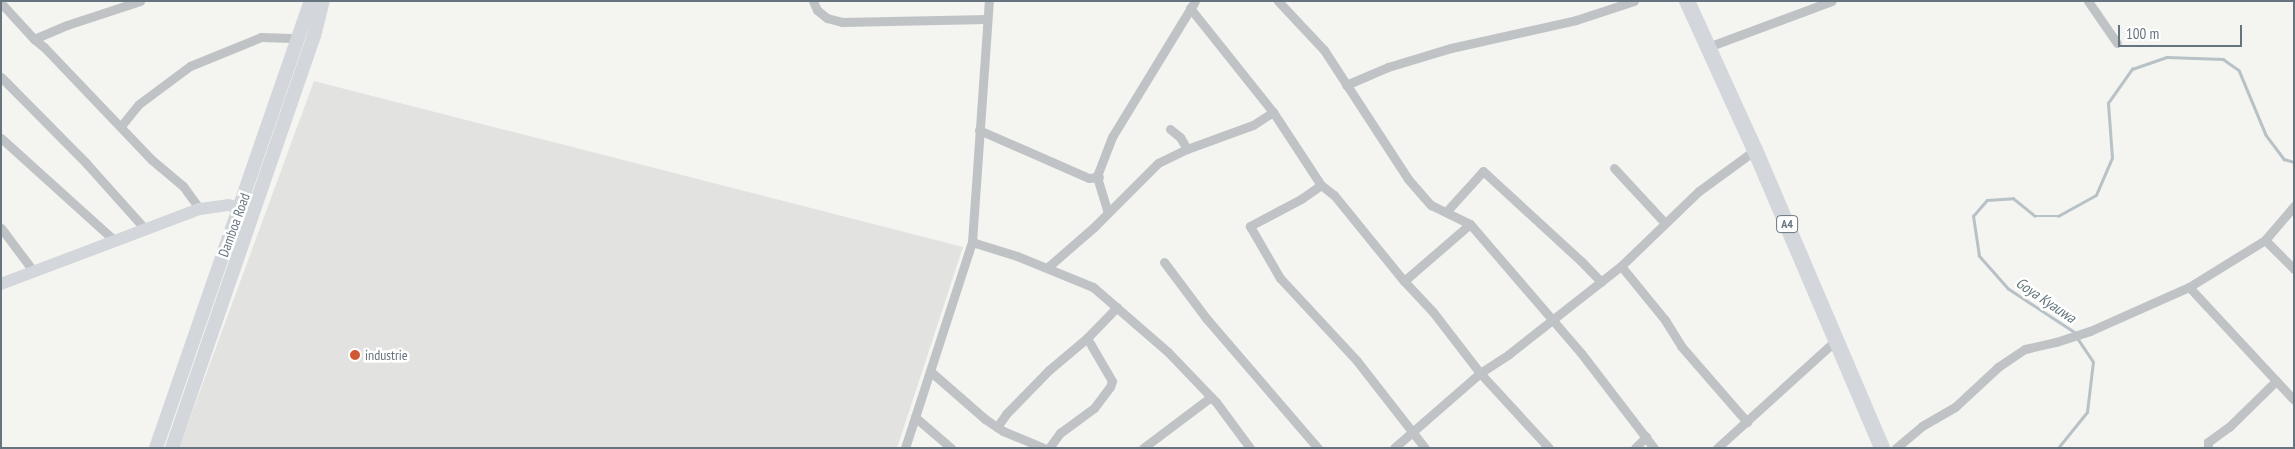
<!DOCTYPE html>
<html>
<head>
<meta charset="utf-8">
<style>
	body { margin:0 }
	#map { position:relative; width:2295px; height:449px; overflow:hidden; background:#f4f4f1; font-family:"PT Sans Narrow",sans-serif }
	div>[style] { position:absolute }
	.built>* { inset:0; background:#e2e3e1 }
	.stream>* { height:2.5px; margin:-1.25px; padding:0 1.25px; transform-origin:1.25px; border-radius:1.25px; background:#b8c2c6 }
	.street>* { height:9px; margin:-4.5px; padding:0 4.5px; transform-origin:4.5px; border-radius:4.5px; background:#c0c3c6 }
	.secondary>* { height:12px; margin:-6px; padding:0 6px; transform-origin:6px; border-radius:6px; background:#d3d7db }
	.primary>* { height:14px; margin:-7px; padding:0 7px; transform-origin:7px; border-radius:7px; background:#d3d7db }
	.highway>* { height:16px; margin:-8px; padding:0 8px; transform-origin:8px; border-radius:8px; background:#d3d7db }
	.dots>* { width:14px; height:14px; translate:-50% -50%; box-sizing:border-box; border:2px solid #fff; border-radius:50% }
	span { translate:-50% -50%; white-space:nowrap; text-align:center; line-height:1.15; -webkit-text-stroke:5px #fff; paint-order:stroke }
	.shield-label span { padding:1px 4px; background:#fff; border:1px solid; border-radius:4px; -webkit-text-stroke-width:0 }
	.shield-label { font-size:12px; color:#66747f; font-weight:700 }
	.street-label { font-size:14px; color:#66747f }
	.poi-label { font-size:14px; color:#66747f }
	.left { translate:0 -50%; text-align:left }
	.water-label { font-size:15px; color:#62757c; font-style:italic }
	.frame { position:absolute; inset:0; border:2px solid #66747f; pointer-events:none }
	.scale { position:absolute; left:2118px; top:25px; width:124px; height:22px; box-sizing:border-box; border:2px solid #66747f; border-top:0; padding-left:6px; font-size:15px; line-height:18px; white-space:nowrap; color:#66747f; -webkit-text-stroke:4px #fff; paint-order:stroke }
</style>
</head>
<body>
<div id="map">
	<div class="built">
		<div style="clip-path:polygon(314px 81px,963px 247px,897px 448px,179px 448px)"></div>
	</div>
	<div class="stream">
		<div style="left:2075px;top:333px;width:80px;rotate:-146.7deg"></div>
		<div style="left:2008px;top:289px;width:44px;rotate:-131.3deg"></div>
		<div style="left:1979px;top:256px;width:40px;rotate:-98.5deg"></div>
		<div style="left:1973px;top:216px;width:21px;rotate:-49deg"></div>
		<div style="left:1987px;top:200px;width:26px;rotate:-4deg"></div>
		<div style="left:2013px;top:198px;width:28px;rotate:39deg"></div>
		<div style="left:2035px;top:216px;width:23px"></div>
		<div style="left:2058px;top:216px;width:43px;rotate:-28.9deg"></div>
		<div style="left:2096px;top:195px;width:40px;rotate:-66.6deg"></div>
		<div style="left:2112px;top:158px;width:55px;rotate:-94.2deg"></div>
		<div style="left:2108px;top:103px;width:42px;rotate:-54.8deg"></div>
		<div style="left:2132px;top:69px;width:37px;rotate:-19deg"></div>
		<div style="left:2167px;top:57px;width:56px;rotate:2deg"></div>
		<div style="left:2223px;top:59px;width:19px;rotate:35deg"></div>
		<div style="left:2239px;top:70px;width:70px;rotate:67.4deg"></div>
		<div style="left:2266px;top:135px;width:30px;rotate:53deg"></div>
		<div style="left:2284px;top:159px;width:10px;rotate:17deg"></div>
		<div style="left:2058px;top:448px;width:46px;rotate:-51.1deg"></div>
		<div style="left:2087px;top:412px;width:50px;rotate:-83.2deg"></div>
		<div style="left:2093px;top:362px;width:29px;rotate:-124deg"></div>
	</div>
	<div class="street">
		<div style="left:813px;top:1px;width:10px;rotate:66deg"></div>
		<div style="left:817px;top:10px;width:13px;rotate:39deg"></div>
		<div style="left:827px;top:18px;width:16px;rotate:15deg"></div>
		<div style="left:842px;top:22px;width:145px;rotate:-1.2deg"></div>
		<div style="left:1278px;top:1px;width:67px;rotate:46.8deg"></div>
		<div style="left:1324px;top:50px;width:154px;rotate:56.9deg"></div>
		<div style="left:1408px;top:179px;width:35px;rotate:49deg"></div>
		<div style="left:1431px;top:205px;width:43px;rotate:26deg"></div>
		<div style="left:1470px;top:224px;width:170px;rotate:49.3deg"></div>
		<div style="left:1581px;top:353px;width:120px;rotate:52.5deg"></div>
		<div style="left:2088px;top:1px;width:51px;rotate:55.4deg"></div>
		<div style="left:1px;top:3px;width:49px;rotate:47.5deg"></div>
		<div style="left:34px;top:39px;width:13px;rotate:39deg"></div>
		<div style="left:44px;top:47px;width:156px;rotate:46.3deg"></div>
		<div style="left:152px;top:160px;width:40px;rotate:40deg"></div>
		<div style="left:183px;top:186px;width:29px;rotate:54deg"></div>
		<div style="left:1190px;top:8px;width:133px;rotate:51.4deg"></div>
		<div style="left:1273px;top:112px;width:87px;rotate:56.7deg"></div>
		<div style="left:1321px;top:185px;width:16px;rotate:38deg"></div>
		<div style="left:1334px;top:195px;width:111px;rotate:50.9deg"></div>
		<div style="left:1404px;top:281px;width:42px;rotate:46.9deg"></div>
		<div style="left:1433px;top:312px;width:77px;rotate:52.4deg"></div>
		<div style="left:1480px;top:373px;width:102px;rotate:47.4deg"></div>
		<div style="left:34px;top:39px;width:36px;rotate:-23deg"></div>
		<div style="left:67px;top:25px;width:77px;rotate:-18.2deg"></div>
		<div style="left:1708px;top:47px;width:132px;rotate:-20.4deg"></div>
		<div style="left:1px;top:77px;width:121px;rotate:45.3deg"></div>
		<div style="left:86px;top:163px;width:89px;rotate:48.2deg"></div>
		<div style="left:1346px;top:85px;width:46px;rotate:-23.2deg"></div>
		<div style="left:1388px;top:67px;width:66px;rotate:-16.8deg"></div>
		<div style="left:1451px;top:48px;width:128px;rotate:-12.6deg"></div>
		<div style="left:1576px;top:20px;width:61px;rotate:-18.1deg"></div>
		<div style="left:121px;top:126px;width:28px;rotate:-51deg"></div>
		<div style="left:139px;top:104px;width:64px;rotate:-36.7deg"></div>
		<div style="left:190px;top:66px;width:77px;rotate:-22.2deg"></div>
		<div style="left:261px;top:37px;width:38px;rotate:2deg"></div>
		<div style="left:1170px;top:129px;width:13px;rotate:39deg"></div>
		<div style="left:1180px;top:137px;width:14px;rotate:60deg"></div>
		<div style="left:1187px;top:149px;width:70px;rotate:-20deg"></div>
		<div style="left:1253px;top:125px;width:24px;rotate:-33deg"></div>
		<div style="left:979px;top:130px;width:120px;rotate:23.6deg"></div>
		<div style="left:1089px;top:178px;width:10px;rotate:-6deg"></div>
		<div style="left:1px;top:138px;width:152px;rotate:42.1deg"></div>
		<div style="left:1614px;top:168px;width:75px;rotate:47.2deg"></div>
		<div style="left:1321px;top:185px;width:24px;rotate:145deg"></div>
		<div style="left:1301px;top:199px;width:58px;rotate:152.1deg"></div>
		<div style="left:1250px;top:226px;width:2px;rotate:63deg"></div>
		<div style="left:1251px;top:228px;width:58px;rotate:59.9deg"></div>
		<div style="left:1280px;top:278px;width:113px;rotate:47.1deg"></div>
		<div style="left:1357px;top:361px;width:110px;rotate:52deg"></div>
		<div style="left:1446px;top:212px;width:55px;rotate:-47.9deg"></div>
		<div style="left:1483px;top:171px;width:133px;rotate:42.6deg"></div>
		<div style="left:1581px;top:261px;width:29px;rotate:46deg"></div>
		<div style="left:1108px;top:213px;width:39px;rotate:-107deg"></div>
		<div style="left:1097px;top:176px;width:42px;rotate:-69deg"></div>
		<div style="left:1112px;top:137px;width:159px;rotate:-58.6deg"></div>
		<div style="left:1px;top:228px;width:55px;rotate:53.1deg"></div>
		<div style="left:2265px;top:240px;width:41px;rotate:45deg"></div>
		<div style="left:972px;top:242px;width:47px;rotate:17.3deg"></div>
		<div style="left:1017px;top:256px;width:82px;rotate:22.2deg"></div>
		<div style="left:1093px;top:287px;width:99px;rotate:40.9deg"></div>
		<div style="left:1168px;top:352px;width:69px;rotate:46.2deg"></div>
		<div style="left:1216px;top:402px;width:57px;rotate:53.5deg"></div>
		<div style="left:1164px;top:262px;width:70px;rotate:53.1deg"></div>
		<div style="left:1206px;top:318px;width:172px;rotate:49.3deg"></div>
		<div style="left:1621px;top:266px;width:70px;rotate:50.8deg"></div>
		<div style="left:1665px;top:320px;width:31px;rotate:58deg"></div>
		<div style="left:1681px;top:346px;width:101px;rotate:49deg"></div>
		<div style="left:1048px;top:267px;width:61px;rotate:-41deg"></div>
		<div style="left:1094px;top:227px;width:91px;rotate:-45deg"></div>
		<div style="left:1158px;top:163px;width:32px;rotate:-26deg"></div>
		<div style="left:1404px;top:281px;width:87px;rotate:-40.8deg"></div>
		<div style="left:2189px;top:287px;width:154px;rotate:47.1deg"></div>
		<div style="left:930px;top:371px;width:73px;rotate:41.1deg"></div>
		<div style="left:985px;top:419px;width:22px;rotate:34deg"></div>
		<div style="left:1003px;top:431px;width:44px;rotate:22.5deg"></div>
		<div style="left:915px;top:417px;width:48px;rotate:40.7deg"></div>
		<div style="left:997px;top:427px;width:16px;rotate:-55deg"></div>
		<div style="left:1006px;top:414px;width:62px;rotate:-45.7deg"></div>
		<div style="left:1049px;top:370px;width:50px;rotate:-40.1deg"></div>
		<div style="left:1087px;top:338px;width:43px;rotate:-45.9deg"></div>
		<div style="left:905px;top:448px;width:217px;rotate:-72deg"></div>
		<div style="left:972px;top:242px;width:242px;rotate:-86deg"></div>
		<div style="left:1049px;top:448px;width:19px;rotate:-54deg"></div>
		<div style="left:1060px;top:433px;width:42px;rotate:-36.3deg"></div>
		<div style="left:1094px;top:408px;width:26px;rotate:-53deg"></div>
		<div style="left:1110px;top:387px;width:6px;rotate:-72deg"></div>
		<div style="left:1112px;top:381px;width:50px;rotate:-120.2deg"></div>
		<div style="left:1143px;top:448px;width:85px;rotate:-36.9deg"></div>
		<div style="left:1394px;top:448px;width:114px;rotate:-41.1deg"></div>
		<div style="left:1480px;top:373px;width:35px;rotate:-33deg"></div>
		<div style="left:1509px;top:354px;width:142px;rotate:-38.2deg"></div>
		<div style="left:1621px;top:266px;width:108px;rotate:-43.9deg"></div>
		<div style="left:1699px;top:191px;width:69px;rotate:-36.2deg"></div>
		<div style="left:1635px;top:448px;width:16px;rotate:-45deg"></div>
		<div style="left:1717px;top:448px;width:161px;rotate:-42.2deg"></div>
		<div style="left:1896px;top:448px;width:34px;rotate:-40deg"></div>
		<div style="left:1922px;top:426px;width:38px;rotate:-30deg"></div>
		<div style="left:1955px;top:407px;width:59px;rotate:-42.9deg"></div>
		<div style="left:1998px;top:367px;width:32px;rotate:-34deg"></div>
		<div style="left:2025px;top:349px;width:32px;rotate:-13deg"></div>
		<div style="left:2056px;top:342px;width:36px;rotate:-18deg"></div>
		<div style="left:2090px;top:331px;width:108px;rotate:-24deg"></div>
		<div style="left:2189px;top:287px;width:89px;rotate:-31.7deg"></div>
		<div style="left:2265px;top:240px;width:45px;rotate:-49.5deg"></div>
		<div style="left:2208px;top:448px;width:6px;rotate:-90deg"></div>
		<div style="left:2208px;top:442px;width:26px;rotate:-36deg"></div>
		<div style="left:2229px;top:427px;width:66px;rotate:-44.4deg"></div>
	</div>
	<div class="secondary">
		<div style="left:1px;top:284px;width:213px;rotate:-20.7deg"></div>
		<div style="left:200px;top:209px;width:28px;rotate:-8deg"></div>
		<div style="left:228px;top:205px;width:27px;rotate:13deg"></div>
	</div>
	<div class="primary">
		<div style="left:156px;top:448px;width:473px;rotate:-70.9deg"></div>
		<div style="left:172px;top:448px;width:436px;rotate:-71deg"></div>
		<div style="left:314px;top:36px;width:36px;rotate:-76deg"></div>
	</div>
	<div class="highway">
		<div style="left:1687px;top:1px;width:164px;rotate:65.5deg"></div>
		<div style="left:1755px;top:150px;width:324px;rotate:66.9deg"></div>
	</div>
	<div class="dots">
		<div style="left:355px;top:355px;background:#d25733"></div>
	</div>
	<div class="shield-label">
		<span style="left:1787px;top:224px">A4</span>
	</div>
	<div class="street-label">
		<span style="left:234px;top:225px;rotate:-70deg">Damboa Road</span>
	</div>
	<div class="poi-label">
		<span class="left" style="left:365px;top:355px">industrie</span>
	</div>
	<div class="water-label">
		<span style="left:2046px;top:300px;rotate:34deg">Goya Kyauwa</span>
	</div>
	<div class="frame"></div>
	<div class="scale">100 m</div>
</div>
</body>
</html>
